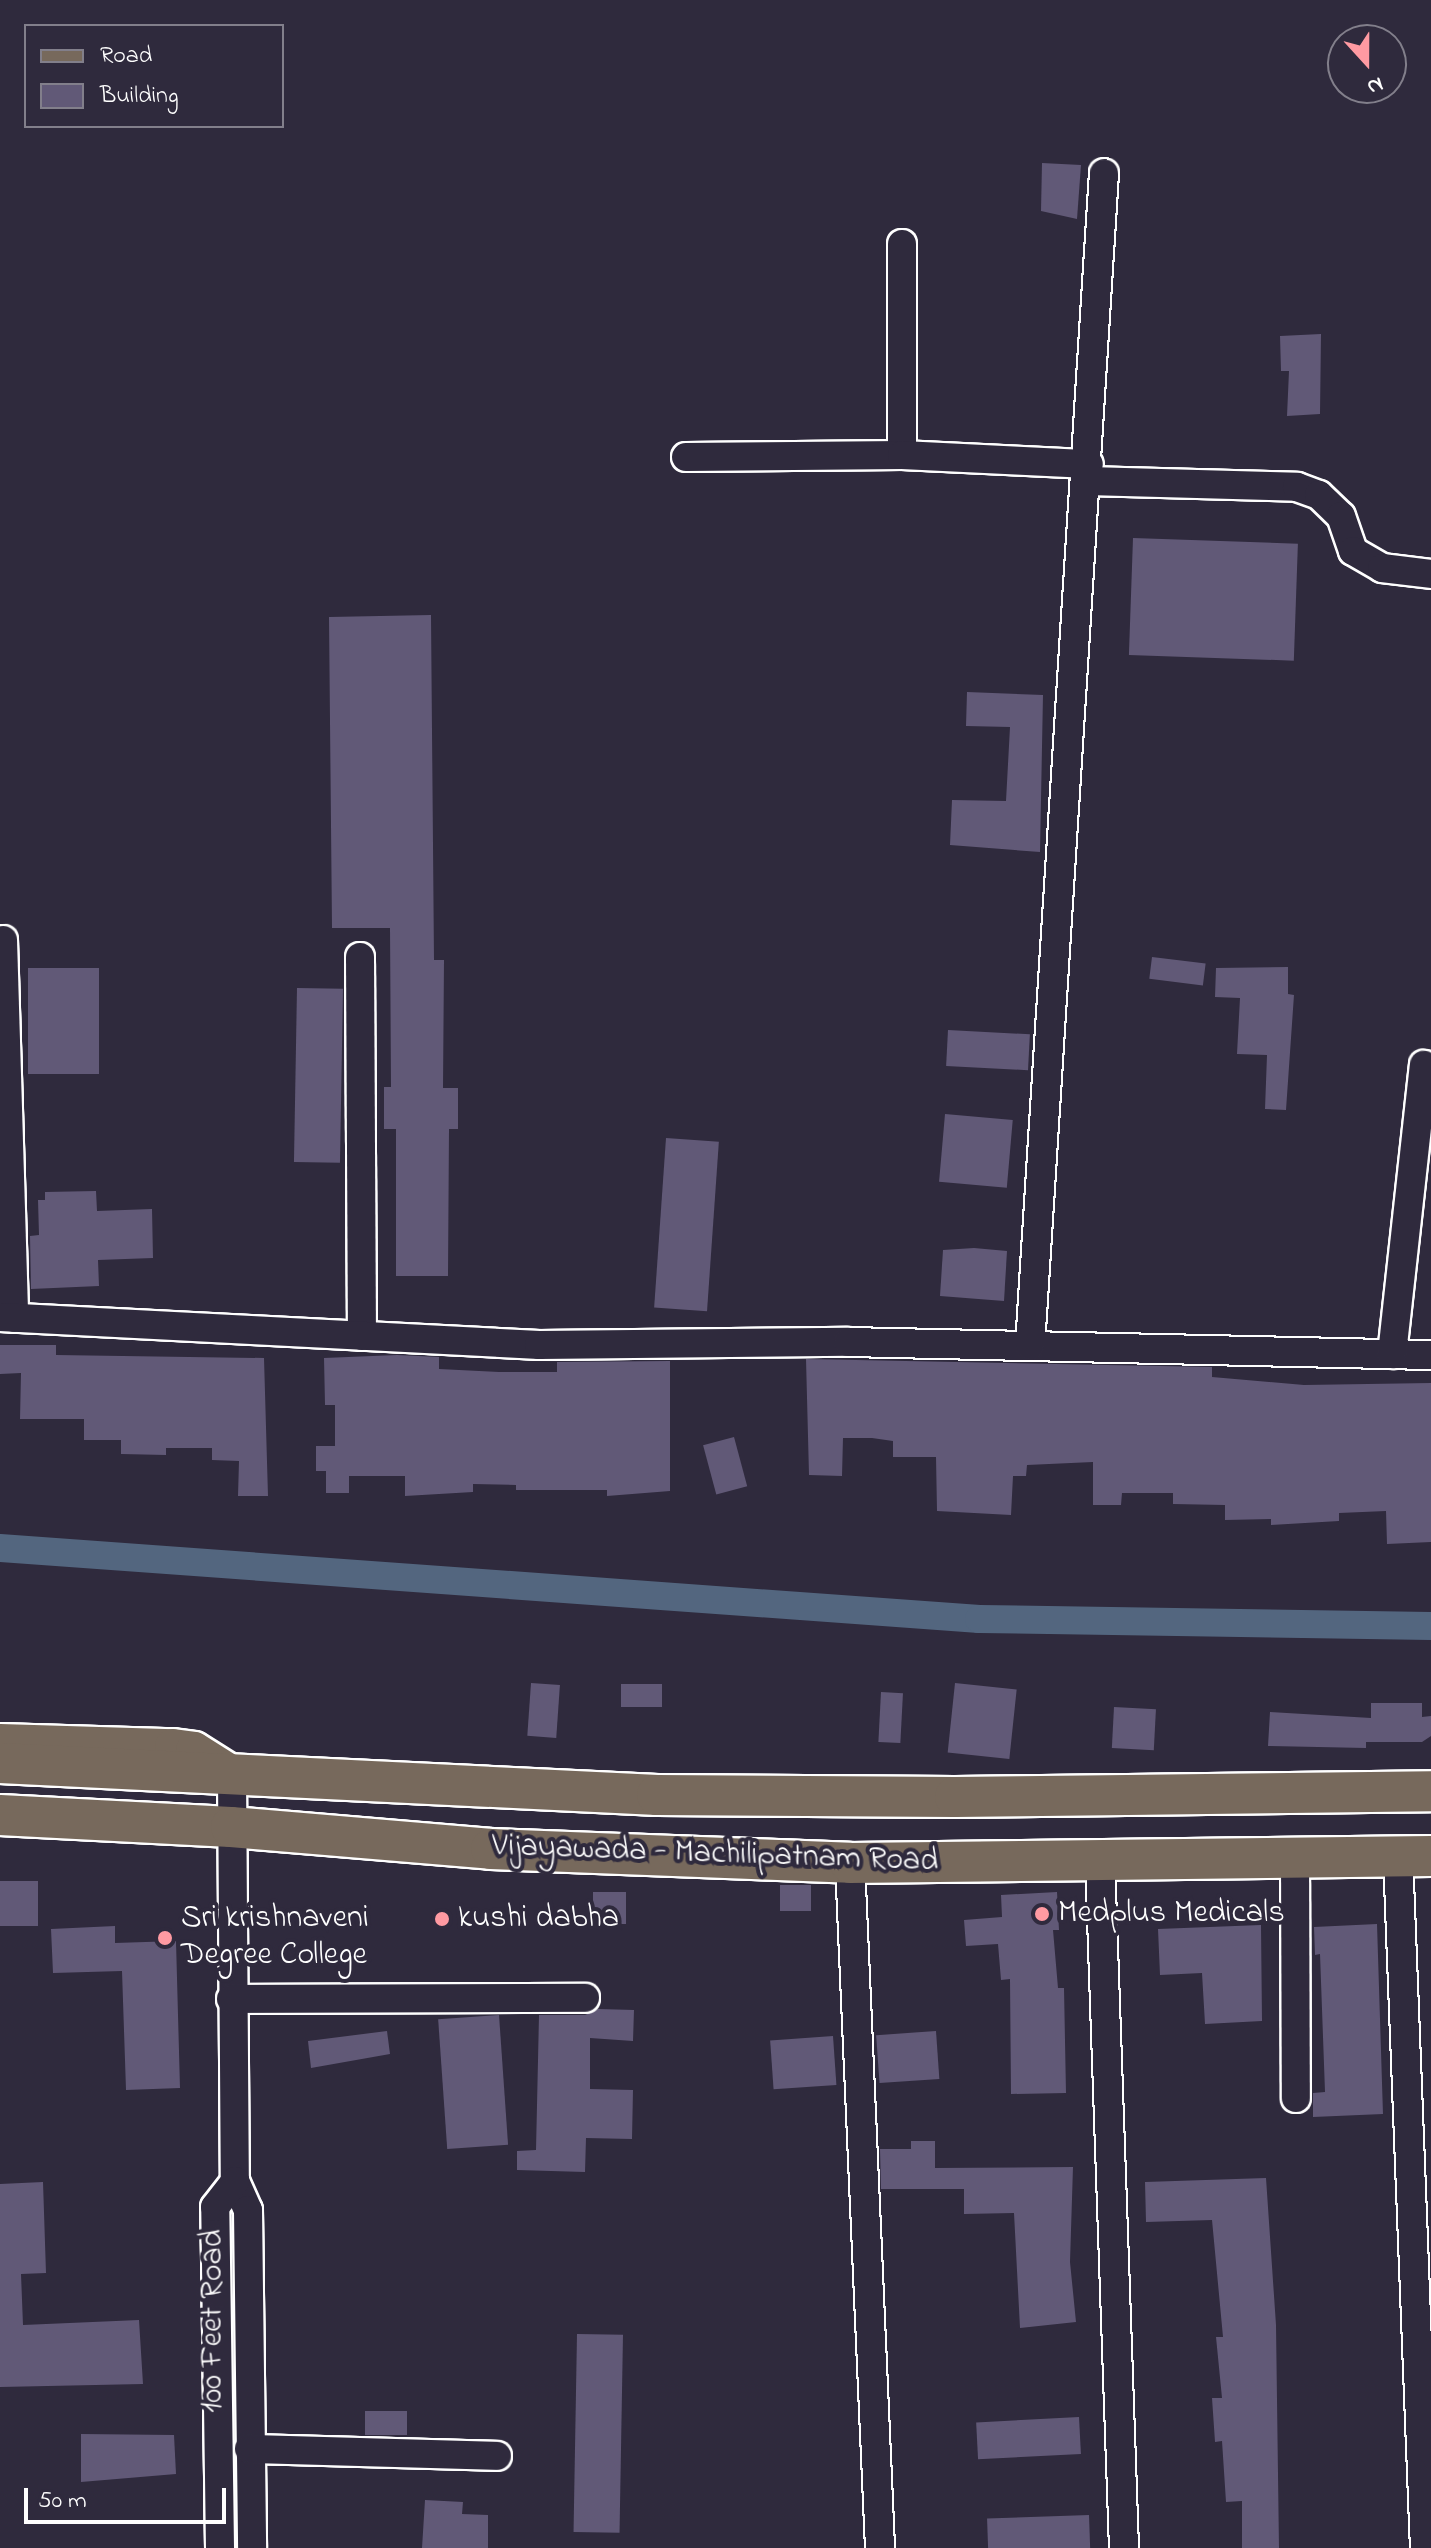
<!DOCTYPE html>
<html>
<head>
<meta charset="utf-8">
<style>
	body { margin:0 }
	#map { position:relative; width:1431px; height:2548px; overflow:hidden; background:#2f2a3d; font-family:"Indie Flower",sans-serif }
	div>[style] { position:absolute }
	.canal>* { height:28px; margin:-14px; padding:0 14px; transform-origin:14px; border-radius:14px; background:#53667f }
	.building>* { inset:0; background:#615977; transform-origin:0 0 }
	.roads { filter:drop-shadow(2px 0 #fff) drop-shadow(-2px 0 #fff) drop-shadow(0 2px #fff) drop-shadow(0 -2px #fff) }
	.minor>* { height:28px; margin:-14px; padding:0 14px; transform-origin:14px; border-radius:14px; background:#2f2a3d }
	.major>* { height:36px; margin:-18px; padding:0 18px; transform-origin:18px; border-radius:18px; background:#77695c }
	.highway>* { height:40px; margin:-20px; padding:0 20px; transform-origin:20px; border-radius:20px; background:#77695c }
	.dots>* { width:22px; height:22px; translate:-50% -50%; box-sizing:border-box; border:4px solid #2f2a3d; border-radius:50% }
	span { translate:-50% -50%; white-space:nowrap; text-align:center; line-height:1.15; -webkit-text-stroke:8px #2f2a3d; paint-order:stroke }
	.street-label { font-size:32px; color:#fff }
	.poi-label { font-size:32px; color:#fff }
	.left { translate:0 -50%; text-align:left }
	.legend { position:absolute; left:24px; top:24px; width:260px; height:104px; box-sizing:border-box; background:#2f2a3d; border:2px solid #827f8b; margin:0; padding:10px 14px; list-style:none; font-size:24px; color:#fff }
	.legend li { display:flex; align-items:center; gap:16px; height:40px }
	.legend b { width:40px; border:2px solid #827f8b }
	.north { position:absolute; left:1327px; top:24px; width:80px; height:80px; box-sizing:border-box; background:#2f2a3d; border:2px solid #827f8b; border-radius:50%; rotate:159deg; font-size:22px; font-weight:700; line-height:32px; text-align:center; color:#fff }
	.north::after { content:''; display:block; margin:auto; width:28px; height:36px; background:#ff9aa2; clip-path:polygon(50% 0,100% 100%,50% 72%,0 100%) }
	.scale { position:absolute; left:24px; top:2488px; width:202px; height:36px; box-sizing:border-box; border:4px solid #fff; border-top:0; padding-left:10px; font-size:24px; line-height:28px; white-space:nowrap; color:#fff; -webkit-text-stroke:6px #2f2a3d; paint-order:stroke }
</style>
</head>
<body>
<div id="map">
	<div class="canal">
		<div style="left:0;top:1548px;width:982px;rotate:4.15deg"></div>
		<div style="left:979px;top:1619px;width:452px;rotate:0.9deg"></div>
	</div>
	<div class="building">
		<div style="clip-path:polygon(1042px 163px,1081px 165px,1077px 219px,1041px 211px)"></div>
		<div style="clip-path:polygon(1321px 334px,1320px 414px,1287px 416px,1289px 371px,1281px 371px,1280px 336px)"></div>
		<div style="left:1133px;top:538px;width:165px;height:117px;rotate:2deg"></div>
		<div style="clip-path:polygon(431px 615px,434px 960px,444px 960px,443px 1088px,458px 1088px,458px 1129px,449px 1129px,448px 1276px,396px 1276px,396px 1129px,384px 1129px,384px 1087px,391px 1087px,390px 928px,332px 928px,329px 617px)"></div>
		<div style="clip-path:polygon(967px 692px,1043px 695px,1040px 852px,950px 845px,952px 800px,1006px 801px,1010px 727px,966px 726px)"></div>
		<div style="left:1152px;top:957px;width:54px;height:22px;rotate:7deg"></div>
		<div style="clip-path:polygon(1288px 967px,1288px 994px,1294px 995px,1286px 1110px,1265px 1109px,1267px 1055px,1237px 1054px,1240px 998px,1215px 997px,1216px 968px)"></div>
		<div style="left:28px;top:968px;width:71px;height:106px"></div>
		<div style="left:297px;top:988px;width:46px;height:174px;rotate:1deg"></div>
		<div style="left:948px;top:1030px;width:82px;height:36px;rotate:3deg"></div>
		<div style="left:945px;top:1114px;width:68px;height:68px;rotate:5deg"></div>
		<div style="left:666px;top:1138px;width:53px;height:170px;rotate:4deg"></div>
		<div style="clip-path:polygon(96px 1191px,97px 1211px,152px 1209px,153px 1258px,98px 1260px,99px 1286px,31px 1289px,30px 1236px,39px 1235px,38px 1200px,45px 1200px,45px 1192px)"></div>
		<div style="clip-path:polygon(974px 1248px,1007px 1251px,1004px 1301px,940px 1296px,943px 1250px)"></div>
		<div style="clip-path:polygon(0 1345px,56px 1345px,56px 1355px,264px 1358px,268px 1496px,238px 1496px,239px 1461px,212px 1460px,212px 1448px,166px 1448px,166px 1455px,121px 1454px,121px 1440px,84px 1440px,84px 1419px,20px 1419px,21px 1373px,0 1374px)"></div>
		<div style="clip-path:polygon(397px 1355px,439px 1357px,439px 1369px,499px 1372px,557px 1372px,557px 1362px,670px 1361px,670px 1491px,607px 1496px,607px 1490px,516px 1490px,516px 1485px,473px 1484px,473px 1492px,405px 1496px,405px 1476px,349px 1476px,349px 1493px,326px 1493px,326px 1471px,316px 1471px,316px 1446px,335px 1446px,335px 1405px,325px 1405px,324px 1358px)"></div>
		<div style="clip-path:polygon(806px 1359px,1212px 1367px,1212px 1377px,1304px 1385px,1431px 1383px,1431px 1542px,1387px 1544px,1386px 1511px,1339px 1513px,1339px 1521px,1271px 1525px,1271px 1519px,1225px 1520px,1225px 1505px,1173px 1504px,1173px 1493px,1122px 1493px,1121px 1505px,1093px 1505px,1093px 1462px,1027px 1465px,1026px 1476px,1013px 1476px,1011px 1515px,937px 1511px,936px 1457px,893px 1457px,893px 1441px,872px 1438px,843px 1438px,842px 1476px,809px 1475px)"></div>
		<div style="left:734px;top:1437px;width:51px;height:32px;rotate:75deg"></div>
		<div style="left:531px;top:1683px;width:29px;height:53px;rotate:4deg"></div>
		<div style="left:955px;top:1683px;width:62px;height:70px;rotate:6deg"></div>
		<div style="left:621px;top:1684px;width:41px;height:23px"></div>
		<div style="left:881px;top:1692px;width:22px;height:50px;rotate:3deg"></div>
		<div style="clip-path:polygon(1371px 1703px,1422px 1703px,1422px 1717px,1431px 1716px,1431px 1736px,1422px 1742px,1366px 1742px,1366px 1748px,1268px 1746px,1270px 1712px,1371px 1718px)"></div>
		<div style="left:1114px;top:1707px;width:42px;height:41px;rotate:3deg"></div>
		<div style="left:38px;top:1881px;width:45px;height:38px;rotate:90deg"></div>
		<div style="left:811px;top:1885px;width:26px;height:31px;rotate:90deg"></div>
		<div style="left:626px;top:1892px;width:32px;height:33px;rotate:90deg"></div>
		<div style="clip-path:polygon(1057px 1892px,1059px 1930px,1053px 1930px,1058px 1988px,1064px 1988px,1066px 2093px,1011px 2094px,1010px 1979px,1001px 1980px,998px 1944px,966px 1946px,964px 1920px,1002px 1917px,1001px 1895px)"></div>
		<div style="clip-path:polygon(1377px 1924px,1383px 2114px,1313px 2117px,1313px 2093px,1325px 2092px,1320px 1954px,1315px 1955px,1314px 1927px)"></div>
		<div style="clip-path:polygon(1261px 1925px,1262px 2021px,1205px 2024px,1202px 1973px,1160px 1975px,1158px 1929px)"></div>
		<div style="clip-path:polygon(115px 1926px,115px 1943px,176px 1941px,180px 2088px,126px 2090px,122px 1971px,53px 1973px,51px 1929px)"></div>
		<div style="clip-path:polygon(598px 2009px,634px 2010px,633px 2041px,590px 2038px,590px 2089px,633px 2090px,632px 2139px,586px 2138px,585px 2172px,517px 2170px,517px 2151px,536px 2150px,539px 2015px,585px 2015px)"></div>
		<div style="left:499px;top:2015px;width:130px;height:61px;rotate:86deg"></div>
		<div style="clip-path:polygon(387px 2031px,390px 2054px,311px 2068px,308px 2041px)"></div>
		<div style="left:936px;top:2031px;width:48px;height:60px;rotate:86deg"></div>
		<div style="left:833px;top:2036px;width:49px;height:63px;rotate:86deg"></div>
		<div style="clip-path:polygon(911px 2141px,935px 2141px,935px 2168px,1073px 2167px,1070px 2262px,1076px 2322px,1020px 2328px,1014px 2213px,964px 2214px,964px 2189px,881px 2189px,880px 2149px,911px 2149px)"></div>
		<div style="clip-path:polygon(1266px 2178px,1276px 2325px,1279px 2548px,1242px 2548px,1242px 2501px,1226px 2502px,1222px 2441px,1215px 2442px,1212px 2398px,1222px 2398px,1216px 2337px,1223px 2337px,1212px 2220px,1146px 2222px,1145px 2182px)"></div>
		<div style="clip-path:polygon(43px 2182px,46px 2273px,21px 2274px,23px 2325px,139px 2320px,143px 2384px,0 2387px,0 2184px)"></div>
		<div style="left:577px;top:2334px;width:46px;height:198px;rotate:1deg"></div>
		<div style="left:365px;top:2411px;width:42px;height:24px"></div>
		<div style="left:1079px;top:2417px;width:37px;height:103px;rotate:87deg"></div>
		<div style="clip-path:polygon(81px 2434px,174px 2435px,176px 2474px,81px 2482px)"></div>
		<div style="clip-path:polygon(425px 2500px,463px 2502px,462px 2514px,488px 2515px,488px 2548px,422px 2548px)"></div>
		<div style="left:1089px;top:2515px;width:33px;height:102px;rotate:88deg"></div>
	</div>
	<div class="roads">
		<div class="minor">
			<div style="left:902px;top:244px;width:211px;rotate:90deg"></div>
			<div style="left:686px;top:457px;width:216px;rotate:-0.5deg"></div>
			<div style="left:902px;top:455px;width:187px;rotate:2.8deg"></div>
			<div style="left:1088px;top:481px;width:209px;rotate:1.6deg"></div>
			<div style="left:1297px;top:487px;width:23px;rotate:20deg"></div>
			<div style="left:1319px;top:495px;width:30px;rotate:44deg"></div>
			<div style="left:1341px;top:516px;width:37px;rotate:71deg"></div>
			<div style="left:1353px;top:551px;width:34px;rotate:30deg"></div>
			<div style="left:1382px;top:568px;width:49px;rotate:7deg"></div>
			<div style="left:3px;top:940px;width:378px;rotate:88.3deg"></div>
			<div style="left:360px;top:957px;width:379px;rotate:89.7deg"></div>
			<div style="left:0;top:1317px;width:540px;rotate:2.97deg"></div>
			<div style="left:539px;top:1345px;width:309px;rotate:-0.6deg"></div>
			<div style="left:848px;top:1342px;width:583px;rotate:1.28deg"></div>
			<div style="left:1030px;top:1346px;width:1175px;rotate:-86.39deg"></div>
			<div style="left:1392px;top:1354px;width:291px;rotate:-83.7deg"></div>
			<div style="left:232px;top:1774px;width:407px;rotate:89.6deg"></div>
			<div style="left:235px;top:2181px;width:32px;rotate:66deg"></div>
			<div style="left:248px;top:2210px;width:338px;rotate:89.3deg"></div>
			<div style="left:1295px;top:1855px;width:243px;rotate:89.8deg"></div>
			<div style="left:1398px;top:1856px;width:693px;rotate:87.77deg"></div>
			<div style="left:1100px;top:1861px;width:687px;rotate:88deg"></div>
			<div style="left:850px;top:1863px;width:686px;rotate:87.49deg"></div>
			<div style="left:231px;top:1999px;width:354px;rotate:-0.2deg"></div>
			<div style="left:249px;top:2449px;width:248px;rotate:1.6deg"></div>
			<div style="left:220px;top:2548px;width:341px;rotate:-90.8deg"></div>
			<div style="left:215px;top:2207px;width:33px;rotate:-52deg"></div>
		</div>
		<div class="major">
			<div style="left:0;top:1742px;width:173px;rotate:1.7deg"></div>
			<div style="left:173px;top:1747px;width:21px;rotate:8deg"></div>
			<div style="left:194px;top:1750px;width:45px;rotate:32.3deg"></div>
		</div>
		<div class="highway">
			<div style="left:0;top:1763px;width:658px;rotate:2.79deg"></div>
			<div style="left:657px;top:1795px;width:298px;rotate:0.4deg"></div>
			<div style="left:955px;top:1797px;width:476px;rotate:-0.7deg"></div>
			<div style="left:0;top:1815px;width:231px;rotate:3deg"></div>
			<div style="left:231px;top:1827px;width:261px;rotate:4.8deg"></div>
			<div style="left:491px;top:1849px;width:359px;rotate:2.2deg"></div>
			<div style="left:850px;top:1863px;width:581px;rotate:-0.69deg"></div>
		</div>
	</div>
	<div class="dots">
		<div style="left:1042px;top:1914px;background:#ff9aa2"></div>
		<div style="left:442px;top:1919px;background:#ff9aa2"></div>
		<div style="left:165px;top:1938px;background:#ff9aa2"></div>
	</div>
	<div class="street-label">
		<span style="left:715px;top:1855px;rotate:2deg">Vijayawada - Machilipatnam Road</span>
		<span style="left:214px;top:2321px;rotate:-90deg">100 Feet Road</span>
	</div>
	<div class="poi-label">
		<span class="left" style="left:1058px;top:1914px">Medplus Medicals</span>
		<span class="left" style="left:458px;top:1919px">kushi dabha</span>
		<span class="left" style="left:181px;top:1938px">Sri krishnaveni<br>Degree College</span>
	</div>
	<ul class="legend">
	<li><b style="height:10px;background:#77695c"></b>Road</li>
	<li><b style="height:22px;background:#615977"></b>Building</li>
	</ul>
	<div class="north">N</div>
	<div class="scale">50 m</div>
</div>
</body>
</html>
